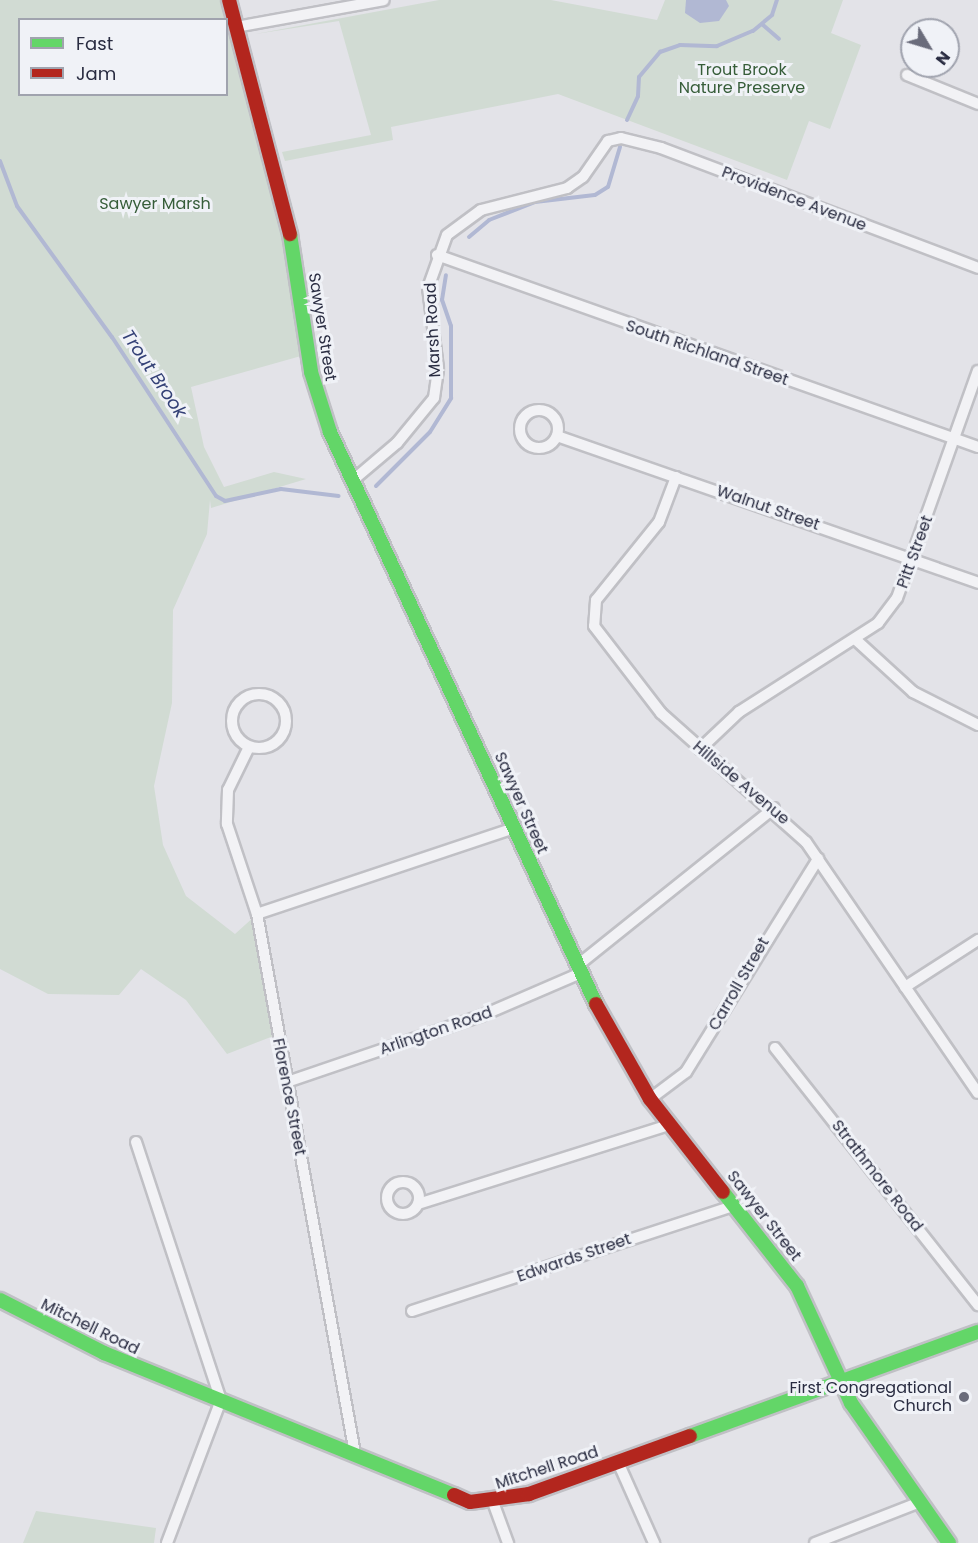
<!DOCTYPE html>
<html>
<head>
<meta charset="utf-8">
<style>
	body { margin:0 }
	#map { position:relative; width:978px; height:1543px; overflow:hidden; background:#e3e3e8; font-family:Poppins,sans-serif }
	div>[style] { position:absolute }
	.green>* { inset:0; background:#d1dbd3 }
	.water>* { inset:0; background:#b1b8d3 }
	.stream>* { height:4px; margin:-2px; padding:0 2px; transform-origin:2px; border-radius:2px; background:#b1b8d3 }
	.roads { filter:drop-shadow(2px 0 #c0c0c5) drop-shadow(-2px 0 #c0c0c5) drop-shadow(0 2px #c0c0c5) drop-shadow(0 -2px #c0c0c5) }
	.street>* { height:10px; margin:-5px; padding:0 5px; transform-origin:5px; border-radius:5px; background:#f2f2f5 }
	.street>.ring { margin:-5px; padding:0; box-sizing:content-box; background:none; border:10px solid #f2f2f5; border-radius:50% }
	.fast>* { height:14px; margin:-7px; padding:0 7px; transform-origin:7px; border-radius:7px; background:#63d668 }
	.jam>* { height:14px; margin:-7px; padding:0 7px; transform-origin:7px; border-radius:7px; background:#b3261e }
	.dots>* { width:16px; height:16px; translate:-50% -50%; box-sizing:border-box; border:3px solid #f0f2f7; border-radius:50% }
	span { translate:-50% -50%; white-space:nowrap; text-align:center; line-height:1.15; -webkit-text-stroke:6px #f0f2f7; paint-order:stroke }
	.park-label { font-size:16px; color:#365d39 }
	.street-label { font-size:16px; color:#292c41 }
	.poi-label { font-size:16px; color:#292c41 }
	.right { translate:-100% -50%; text-align:right }
	.water-label { font-size:18px; color:#334076; font-style:italic }
	.legend { position:absolute; left:18px; top:18px; width:210px; height:78px; box-sizing:border-box; background:#f0f2f7; border:2px solid #a0a3ae; margin:0; padding:8px 10px; list-style:none; font-size:18px; color:#292c41 }
	.legend li { display:flex; align-items:center; gap:12px; height:30px }
	.legend b { width:30px; border:2px solid #a0a3ae }
	.north { position:absolute; left:900px; top:18px; width:60px; height:60px; box-sizing:border-box; background:#f0f2f7; border:2px solid #a0a3ae; border-radius:50%; rotate:128deg; font-size:16px; font-weight:700; line-height:24px; text-align:center; color:#292c41 }
	.north::after { content:''; display:block; margin:auto; width:21px; height:27px; background:#6a6c7b; clip-path:polygon(50% 0,100% 100%,50% 72%,0 100%) }
</style>
</head>
<body>
<div id="map">
	<div class="green">
		<div style="clip-path:polygon(evenodd,0 0,229px 0,274px 162px,308px 354px,191px 387px,204px 447px,224px 487px,274px 472px,306px 479px,211px 508px,210px 500px,207px 534px,173px 610px,172px 703px,154px 786px,163px 845px,186px 896px,235px 934px,257px 914px,276px 1035px,227px 1054px,186px 1000px,141px 969px,119px 995px,48px 994px,0 969px,0 0,20px 20px,226px 20px,226px 94px,20px 94px,20px 20px)"></div>
		<div style="clip-path:polygon(439px 0,551px 0,657px 20px,665px 0,843px 0,831px 33px,861px 45px,830px 129px,809px 121px,787px 180px,558px 94px,391px 127px,393px 140px,285px 161px,282px 152px,371px 135px,339px 21px,250px 35px)"></div>
		<div style="clip-path:polygon(36px 1511px,156px 1528px,154px 1543px,23px 1543px)"></div>
	</div>
	<div class="water">
		<div style="clip-path:polygon(686px 0,726px 0,729px 6px,719px 21px,700px 23px,685px 13px)"></div>
	</div>
	<div class="stream">
		<div style="left:763px;top:25px;width:21px;rotate:41deg"></div>
		<div style="left:627px;top:120px;width:26px;rotate:-65deg"></div>
		<div style="left:638px;top:96px;width:19px;rotate:-87deg"></div>
		<div style="left:639px;top:77px;width:33px;rotate:-50deg"></div>
		<div style="left:660px;top:52px;width:21px;rotate:-19deg"></div>
		<div style="left:680px;top:45px;width:37px;rotate:2deg"></div>
		<div style="left:717px;top:46px;width:39px;rotate:-23deg"></div>
		<div style="left:753px;top:31px;width:25px;rotate:-40deg"></div>
		<div style="left:772px;top:15px;width:16px;rotate:-72deg"></div>
		<div style="left:0;top:161px;width:48px;rotate:69.3deg"></div>
		<div style="left:17px;top:206px;width:162px;rotate:54.1deg"></div>
		<div style="left:112px;top:337px;width:190px;rotate:56.8deg"></div>
		<div style="left:216px;top:496px;width:10px;rotate:29deg"></div>
		<div style="left:225px;top:501px;width:57px;rotate:-12.1deg"></div>
		<div style="left:281px;top:489px;width:58px;rotate:6.9deg"></div>
		<div style="left:469px;top:237px;width:26px;rotate:-40deg"></div>
		<div style="left:489px;top:220px;width:49px;rotate:-21.4deg"></div>
		<div style="left:535px;top:202px;width:60px;rotate:-6.7deg"></div>
		<div style="left:595px;top:195px;width:15px;rotate:-32deg"></div>
		<div style="left:608px;top:187px;width:42px;rotate:-73.3deg"></div>
		<div style="left:376px;top:486px;width:76px;rotate:-45deg"></div>
		<div style="left:430px;top:432px;width:40px;rotate:-58deg"></div>
		<div style="left:451px;top:398px;width:72px;rotate:-90deg"></div>
		<div style="left:451px;top:326px;width:28px;rotate:-109deg"></div>
		<div style="left:442px;top:300px;width:25px;rotate:-81deg"></div>
	</div>
	<div class="roads">
		<div class="street">
			<div style="left:236px;top:27px;width:150px;rotate:-10.3deg"></div>
			<div style="left:907px;top:75px;width:77px;rotate:22.2deg"></div>
			<div style="left:437px;top:255px;width:574px;rotate:19.54deg"></div>
			<div class="ring" style="left:520px;top:410px;width:28px;height:28px"></div>
			<div style="left:557px;top:436px;width:446px;rotate:19.2deg"></div>
			<div style="left:676px;top:477px;width:48px;rotate:110.7deg"></div>
			<div style="left:659px;top:522px;width:100px;rotate:128.9deg"></div>
			<div style="left:596px;top:600px;width:26px;rotate:94deg"></div>
			<div style="left:594px;top:626px;width:110px;rotate:52.4deg"></div>
			<div style="left:661px;top:713px;width:194px;rotate:41.7deg"></div>
			<div style="left:806px;top:842px;width:304px;rotate:55.6deg"></div>
			<div style="left:352px;top:481px;width:59px;rotate:-40.2deg"></div>
			<div style="left:397px;top:443px;width:58px;rotate:-50.6deg"></div>
			<div style="left:434px;top:398px;width:30px;rotate:-82deg"></div>
			<div style="left:438px;top:368px;width:81px;rotate:-97.1deg"></div>
			<div style="left:428px;top:288px;width:56px;rotate:-70.3deg"></div>
			<div style="left:447px;top:235px;width:42px;rotate:-36.3deg"></div>
			<div style="left:481px;top:210px;width:89px;rotate:-14.3deg"></div>
			<div style="left:567px;top:188px;width:19px;rotate:-35deg"></div>
			<div style="left:583px;top:177px;width:44px;rotate:-55.2deg"></div>
			<div style="left:608px;top:141px;width:13px;rotate:-13deg"></div>
			<div style="left:621px;top:138px;width:41px;rotate:14deg"></div>
			<div style="left:661px;top:148px;width:339px;rotate:20.7deg"></div>
			<div style="left:855px;top:639px;width:79px;rotate:42.4deg"></div>
			<div style="left:913px;top:692px;width:73px;rotate:26.9deg"></div>
			<div class="ring" style="left:232px;top:694px;width:44px;height:44px"></div>
			<div style="left:249px;top:747px;width:48px;rotate:116deg"></div>
			<div style="left:228px;top:790px;width:34px;rotate:92deg"></div>
			<div style="left:227px;top:824px;width:95px;rotate:71.6deg"></div>
			<div style="left:257px;top:914px;width:548px;rotate:79.7deg"></div>
			<div style="left:700px;top:749px;width:54px;rotate:-43.5deg"></div>
			<div style="left:739px;top:712px;width:165px;rotate:-32.6deg"></div>
			<div style="left:878px;top:623px;width:31px;rotate:-53deg"></div>
			<div style="left:897px;top:598px;width:241px;rotate:-70.4deg"></div>
			<div style="left:257px;top:914px;width:271px;rotate:-18.5deg"></div>
			<div style="left:578px;top:965px;width:251px;rotate:-38.7deg"></div>
			<div style="left:905px;top:987px;width:87px;rotate:-32.8deg"></div>
			<div style="left:775px;top:1048px;width:328px;rotate:51.7deg"></div>
			<div style="left:287px;top:1082px;width:205px;rotate:-18.8deg"></div>
			<div style="left:481px;top:1016px;width:109px;rotate:-23.3deg"></div>
			<div style="left:650px;top:1099px;width:45px;rotate:-36.9deg"></div>
			<div style="left:686px;top:1072px;width:251px;rotate:-58.2deg"></div>
			<div style="left:136px;top:1142px;width:272px;rotate:71.8deg"></div>
			<div style="left:221px;top:1400px;width:153px;rotate:110.7deg"></div>
			<div class="ring" style="left:387px;top:1182px;width:22px;height:22px"></div>
			<div style="left:418px;top:1204px;width:263px;rotate:-17.5deg"></div>
			<div style="left:412px;top:1311px;width:341px;rotate:-18.1deg"></div>
			<div style="left:618px;top:1462px;width:89px;rotate:66deg"></div>
			<div style="left:493px;top:1502px;width:44px;rotate:69.9deg"></div>
			<div style="left:815px;top:1543px;width:113px;rotate:-21.3deg"></div>
		</div>
		<div class="fast">
			<div style="left:290px;top:234px;width:140px;rotate:81.3deg"></div>
			<div style="left:311px;top:372px;width:63px;rotate:72.4deg"></div>
			<div style="left:330px;top:432px;width:631px;rotate:65.06deg"></div>
			<div style="left:723px;top:1192px;width:120px;rotate:51.8deg"></div>
			<div style="left:797px;top:1286px;width:129px;rotate:65.2deg"></div>
			<div style="left:851px;top:1403px;width:171px;rotate:55deg"></div>
			<div style="left:0;top:1300px;width:117px;rotate:27deg"></div>
			<div style="left:104px;top:1353px;width:378px;rotate:22.1deg"></div>
			<div style="left:690px;top:1436px;width:306px;rotate:-19.9deg"></div>
		</div>
		<div class="jam">
			<div style="left:229px;top:0;width:242px;rotate:75.4deg"></div>
			<div style="left:596px;top:1004px;width:109px;rotate:60.4deg"></div>
			<div style="left:650px;top:1099px;width:118px;rotate:51.9deg"></div>
			<div style="left:454px;top:1495px;width:17px;rotate:24deg"></div>
			<div style="left:470px;top:1502px;width:60px;rotate:-7.7deg"></div>
			<div style="left:529px;top:1494px;width:171px;rotate:-19.8deg"></div>
		</div>
	</div>
	<div class="dots">
		<div style="left:964px;top:1397px;background:#6a6c7b"></div>
	</div>
	<div class="park-label">
		<span style="left:742px;top:79px">Trout Brook<br>Nature Preserve</span>
		<span style="left:155px;top:204px">Sawyer Marsh</span>
	</div>
	<div class="street-label">
		<span style="left:794px;top:199px;rotate:21deg">Providence Avenue</span>
		<span style="left:322px;top:327px;rotate:81deg">Sawyer Street</span>
		<span style="left:433px;top:330px;rotate:-93deg">Marsh Road</span>
		<span style="left:707px;top:353px;rotate:19deg">South Richland Street</span>
		<span style="left:768px;top:508px;rotate:19deg">Walnut Street</span>
		<span style="left:915px;top:552px;rotate:-70deg">Pitt Street</span>
		<span style="left:741px;top:783px;rotate:40deg">Hillside Avenue</span>
		<span style="left:521px;top:803px;rotate:66deg">Sawyer Street</span>
		<span style="left:739px;top:984px;rotate:-60deg">Carroll Street</span>
		<span style="left:436px;top:1031px;rotate:-19deg">Arlington Road</span>
		<span style="left:289px;top:1097px;rotate:79deg">Florence Street</span>
		<span style="left:877px;top:1176px;rotate:52deg">Strathmore Road</span>
		<span style="left:764px;top:1216px;rotate:52deg">Sawyer Street</span>
		<span style="left:574px;top:1258px;rotate:-19deg">Edwards Street</span>
		<span style="left:90px;top:1327px;rotate:26deg">Mitchell Road</span>
		<span style="left:547px;top:1468px;rotate:-18deg">Mitchell Road</span>
	</div>
	<div class="poi-label">
		<span class="right" style="left:952px;top:1397px">First Congregational<br>Church</span>
	</div>
	<div class="water-label">
		<span style="left:154px;top:374px;rotate:56deg">Trout Brook</span>
	</div>
	<ul class="legend">
	<li><b style="height:8px;background:#63d668"></b>Fast</li>
	<li><b style="height:8px;background:#b3261e"></b>Jam</li>
	</ul>
	<div class="north">N</div>
</div>
</body>
</html>
